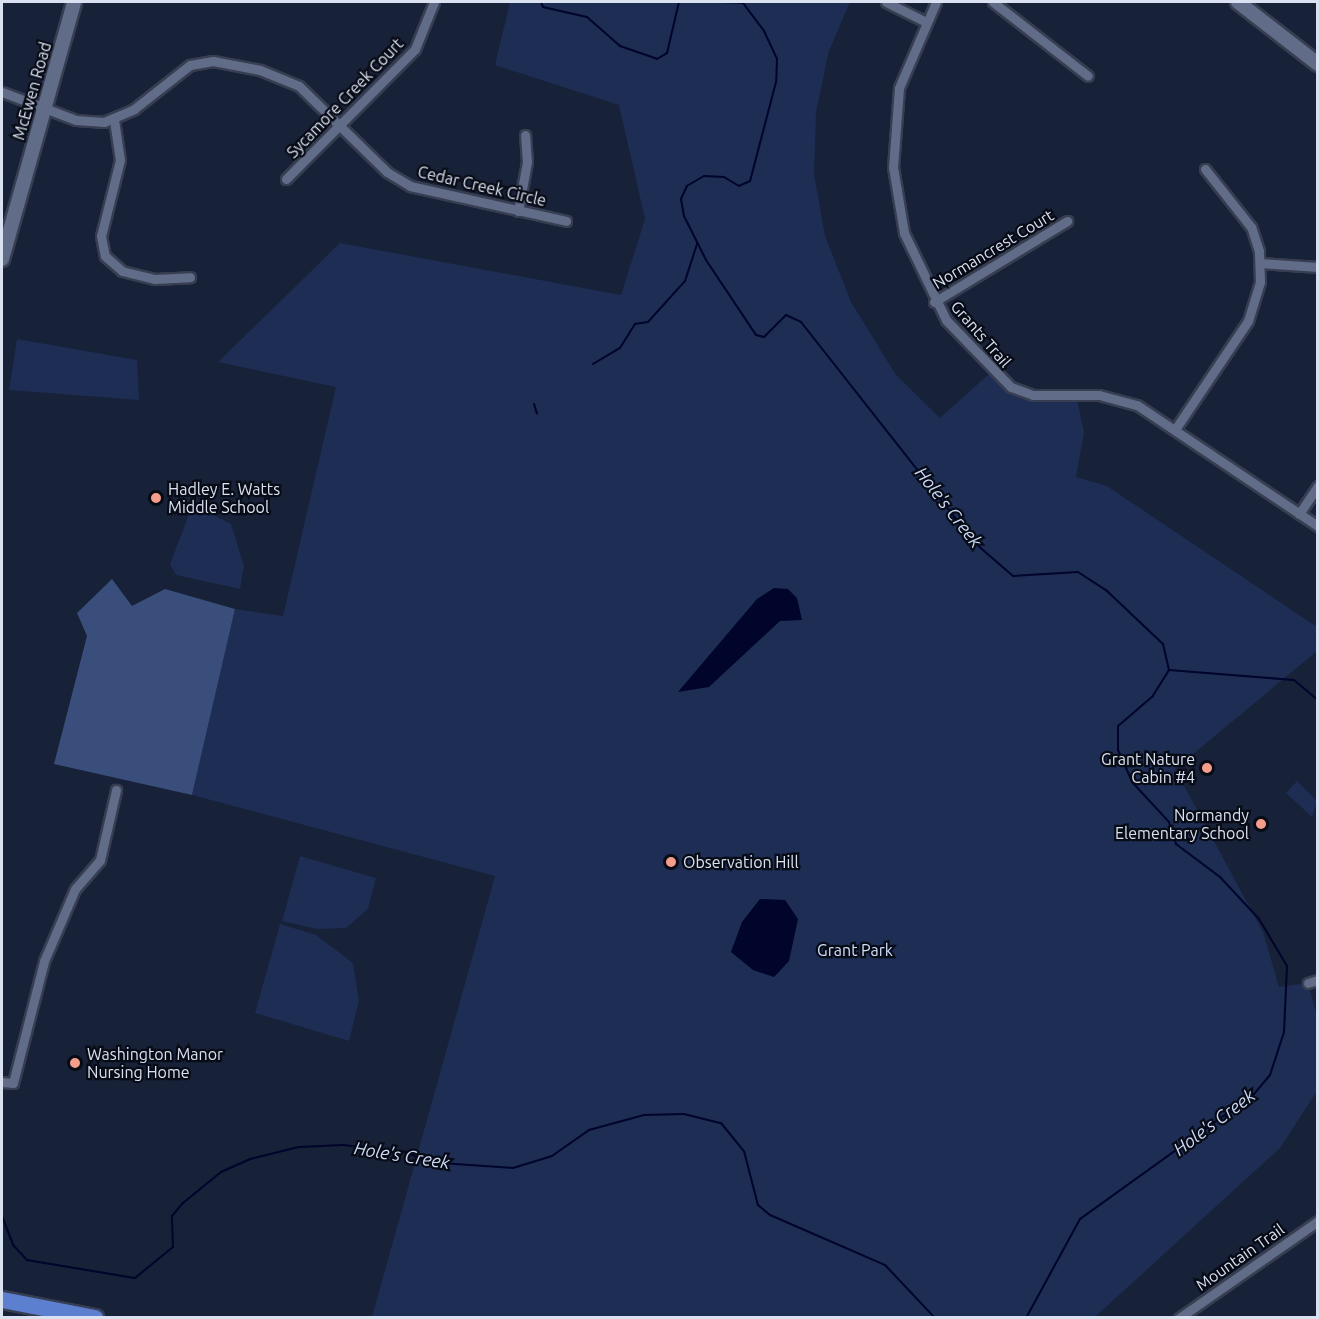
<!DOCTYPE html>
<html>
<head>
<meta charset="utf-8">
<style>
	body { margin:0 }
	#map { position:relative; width:1319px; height:1319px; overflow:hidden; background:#172138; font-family:Ubuntu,sans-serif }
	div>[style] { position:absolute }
	.green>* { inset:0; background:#1d2d54 }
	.forest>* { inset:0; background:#3a4e7c }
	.water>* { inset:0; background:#01042b }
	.stream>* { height:2px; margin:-1px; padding:0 1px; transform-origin:1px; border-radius:1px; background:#01042b }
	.roads { filter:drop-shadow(2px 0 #373e51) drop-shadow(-2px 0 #373e51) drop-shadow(0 2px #373e51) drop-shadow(0 -2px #373e51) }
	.street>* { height:9px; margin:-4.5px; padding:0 4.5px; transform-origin:4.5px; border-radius:4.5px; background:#606c88 }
	.secondary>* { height:14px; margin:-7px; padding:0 7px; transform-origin:7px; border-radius:7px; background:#606c88 }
	.highway>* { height:16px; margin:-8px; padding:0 8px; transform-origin:8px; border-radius:8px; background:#5d7fd0 }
	.dots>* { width:16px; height:16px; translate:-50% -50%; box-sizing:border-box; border:3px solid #070b15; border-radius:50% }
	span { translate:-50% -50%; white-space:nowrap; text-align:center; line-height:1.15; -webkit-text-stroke:4.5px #070b15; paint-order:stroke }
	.street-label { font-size:16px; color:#dae1f1 }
	.poi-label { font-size:16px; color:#dae1f1 }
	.left { translate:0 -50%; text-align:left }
	.right { translate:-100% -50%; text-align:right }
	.park-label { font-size:16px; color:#d2e0ff }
	.water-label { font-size:18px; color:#cad8f6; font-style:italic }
	.frame { position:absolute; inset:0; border:3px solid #dae1f1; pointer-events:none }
</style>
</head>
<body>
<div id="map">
	<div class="green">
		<div style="clip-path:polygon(510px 2px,850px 2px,829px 51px,816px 112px,814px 174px,825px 236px,851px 302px,896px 375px,940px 418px,991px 372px,1021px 391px,1076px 395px,1084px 432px,1076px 477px,1107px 486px,1317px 627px,1317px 651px,1175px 769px,1263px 932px,1279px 987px,1308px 983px,1317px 1017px,1317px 1091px,1280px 1148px,1095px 1317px,372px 1317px,495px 876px,192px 795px,235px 609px,283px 616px,336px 387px,218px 362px,340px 243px,621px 295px,645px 219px,619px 105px,495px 65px)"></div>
		<div style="clip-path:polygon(17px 339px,137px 360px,139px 400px,9px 390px)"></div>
		<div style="clip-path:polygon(193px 504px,231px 524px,244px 566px,240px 589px,176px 575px,170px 564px)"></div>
		<div style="clip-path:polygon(1297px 781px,1317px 801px,1312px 817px,1286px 793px)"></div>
		<div style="clip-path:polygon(300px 856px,376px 878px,368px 909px,346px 928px,317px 929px,282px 921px)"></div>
		<div style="clip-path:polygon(280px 924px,316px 935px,353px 963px,359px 1001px,349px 1041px,255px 1013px)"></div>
	</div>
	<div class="forest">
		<div style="clip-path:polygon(112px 579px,132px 606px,165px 589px,235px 609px,192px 795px,54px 764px,87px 636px,77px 613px)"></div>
	</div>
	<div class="water">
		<div style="clip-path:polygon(774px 588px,788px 589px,797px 598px,802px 620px,780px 621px,709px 687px,678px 692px,757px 599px)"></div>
		<div style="clip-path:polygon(760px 899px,785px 900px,798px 919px,789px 961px,774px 977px,753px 970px,731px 952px,742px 922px)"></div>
	</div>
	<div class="stream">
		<div style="left:541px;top:2px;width:5px;rotate:68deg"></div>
		<div style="left:543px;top:7px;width:45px;rotate:12.8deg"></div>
		<div style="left:587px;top:17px;width:44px;rotate:41.3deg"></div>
		<div style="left:620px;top:46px;width:39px;rotate:19deg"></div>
		<div style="left:657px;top:59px;width:12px;rotate:-31deg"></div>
		<div style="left:667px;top:53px;width:52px;rotate:-76.8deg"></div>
		<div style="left:720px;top:2px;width:23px;rotate:2deg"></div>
		<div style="left:743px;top:3px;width:35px;rotate:53deg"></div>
		<div style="left:764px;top:31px;width:31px;rotate:65deg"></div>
		<div style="left:777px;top:59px;width:23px;rotate:92deg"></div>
		<div style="left:776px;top:82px;width:102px;rotate:104.7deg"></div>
		<div style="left:750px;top:181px;width:12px;rotate:156deg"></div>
		<div style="left:739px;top:186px;width:17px;rotate:-149deg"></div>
		<div style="left:724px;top:177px;width:20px;rotate:-177deg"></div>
		<div style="left:704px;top:176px;width:20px;rotate:150deg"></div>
		<div style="left:687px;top:186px;width:14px;rotate:115deg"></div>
		<div style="left:681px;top:199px;width:17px;rotate:80deg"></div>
		<div style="left:684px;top:216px;width:49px;rotate:63.4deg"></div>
		<div style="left:706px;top:260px;width:90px;rotate:56.3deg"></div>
		<div style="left:756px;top:335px;width:8px;rotate:14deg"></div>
		<div style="left:764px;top:337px;width:31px;rotate:-45deg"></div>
		<div style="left:786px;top:315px;width:17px;rotate:25deg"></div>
		<div style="left:801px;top:322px;width:283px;rotate:51.8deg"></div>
		<div style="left:976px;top:544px;width:49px;rotate:40.9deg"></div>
		<div style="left:1013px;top:576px;width:65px;rotate:-3.5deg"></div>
		<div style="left:1078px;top:572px;width:35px;rotate:33deg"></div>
		<div style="left:1107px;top:591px;width:77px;rotate:43.4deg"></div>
		<div style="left:1163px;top:644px;width:27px;rotate:77deg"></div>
		<div style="left:1169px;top:670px;width:31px;rotate:122deg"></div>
		<div style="left:1153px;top:696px;width:46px;rotate:139.4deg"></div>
		<div style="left:1118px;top:726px;width:24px;rotate:90deg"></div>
		<div style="left:1118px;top:750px;width:35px;rotate:66deg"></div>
		<div style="left:1132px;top:782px;width:54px;rotate:47.2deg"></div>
		<div style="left:1169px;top:822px;width:23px;rotate:72deg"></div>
		<div style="left:1176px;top:844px;width:55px;rotate:36.9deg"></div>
		<div style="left:1220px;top:877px;width:57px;rotate:47.1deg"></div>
		<div style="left:1259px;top:919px;width:55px;rotate:59.2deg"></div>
		<div style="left:1287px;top:966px;width:66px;rotate:92.6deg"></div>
		<div style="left:1284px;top:1032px;width:45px;rotate:108deg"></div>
		<div style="left:1270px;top:1075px;width:25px;rotate:130deg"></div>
		<div style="left:1254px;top:1094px;width:214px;rotate:144.3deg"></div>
		<div style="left:1080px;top:1219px;width:113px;rotate:118.6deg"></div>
		<div style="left:593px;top:364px;width:31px;rotate:-31deg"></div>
		<div style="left:620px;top:348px;width:28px;rotate:-58deg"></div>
		<div style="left:635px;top:324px;width:13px;rotate:-9deg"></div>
		<div style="left:648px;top:322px;width:55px;rotate:-47.9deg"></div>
		<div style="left:685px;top:281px;width:40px;rotate:-72deg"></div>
		<div style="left:534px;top:404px;width:10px;rotate:73deg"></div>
		<div style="left:1169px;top:670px;width:125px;rotate:4.6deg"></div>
		<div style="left:1294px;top:680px;width:31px;rotate:40deg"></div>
		<div style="left:2px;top:1216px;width:31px;rotate:69deg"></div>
		<div style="left:13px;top:1245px;width:21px;rotate:47deg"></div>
		<div style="left:27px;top:1260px;width:109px;rotate:9.5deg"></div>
		<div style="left:135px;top:1278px;width:49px;rotate:-39.2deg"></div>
		<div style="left:173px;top:1247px;width:31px;rotate:-92deg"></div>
		<div style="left:172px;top:1216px;width:17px;rotate:-50deg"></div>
		<div style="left:183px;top:1203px;width:49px;rotate:-39.2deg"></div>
		<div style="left:221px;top:1172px;width:32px;rotate:-24deg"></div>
		<div style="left:250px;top:1159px;width:50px;rotate:-13.8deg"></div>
		<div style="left:299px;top:1147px;width:44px;rotate:-2.6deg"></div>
		<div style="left:343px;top:1145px;width:64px;rotate:6.2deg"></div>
		<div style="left:407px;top:1152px;width:21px;rotate:28deg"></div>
		<div style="left:426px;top:1162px;width:87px;rotate:3.9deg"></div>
		<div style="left:513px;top:1168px;width:41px;rotate:-17.1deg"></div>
		<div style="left:552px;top:1156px;width:45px;rotate:-35.1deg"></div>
		<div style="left:589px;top:1130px;width:57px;rotate:-15.3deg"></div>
		<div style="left:644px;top:1115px;width:40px;rotate:-1.4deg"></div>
		<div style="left:684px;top:1114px;width:38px;rotate:14deg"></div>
		<div style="left:721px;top:1123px;width:36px;rotate:51deg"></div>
		<div style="left:744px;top:1151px;width:56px;rotate:75.5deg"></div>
		<div style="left:758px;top:1205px;width:16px;rotate:40deg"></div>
		<div style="left:770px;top:1215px;width:125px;rotate:23.5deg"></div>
		<div style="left:885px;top:1265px;width:73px;rotate:46.7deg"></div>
	</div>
	<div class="roads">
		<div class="street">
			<div style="left:886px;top:2px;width:42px;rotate:26.6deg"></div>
			<div style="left:936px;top:2px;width:94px;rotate:113.3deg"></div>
			<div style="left:899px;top:88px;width:79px;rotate:94.3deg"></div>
			<div style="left:893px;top:167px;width:67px;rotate:80.5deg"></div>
			<div style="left:904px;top:233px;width:97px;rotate:64.2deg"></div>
			<div style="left:946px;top:320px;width:93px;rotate:45.9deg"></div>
			<div style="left:1011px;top:387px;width:23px;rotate:20deg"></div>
			<div style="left:1033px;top:395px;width:66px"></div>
			<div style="left:1099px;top:395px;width:39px;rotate:15deg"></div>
			<div style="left:1137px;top:405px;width:218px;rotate:33.8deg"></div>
			<div style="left:993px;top:2px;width:120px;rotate:37.9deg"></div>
			<div style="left:2px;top:92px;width:79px;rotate:20.7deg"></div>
			<div style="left:76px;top:120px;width:28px;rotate:4deg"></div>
			<div style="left:104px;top:122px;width:33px;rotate:-23deg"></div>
			<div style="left:134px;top:109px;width:71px;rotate:-38.2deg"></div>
			<div style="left:190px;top:65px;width:23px;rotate:-10deg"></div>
			<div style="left:213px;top:61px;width:48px;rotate:10.8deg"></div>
			<div style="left:260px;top:70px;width:42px;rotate:22.3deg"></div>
			<div style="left:299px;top:86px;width:123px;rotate:44.3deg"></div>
			<div style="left:387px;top:172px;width:27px;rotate:31deg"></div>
			<div style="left:410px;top:186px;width:160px;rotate:12.6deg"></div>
			<div style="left:114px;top:120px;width:40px;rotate:81.5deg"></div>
			<div style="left:120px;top:160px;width:78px;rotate:104deg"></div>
			<div style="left:101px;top:236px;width:20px;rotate:79deg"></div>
			<div style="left:105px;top:256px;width:23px;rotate:41deg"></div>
			<div style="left:122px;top:271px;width:34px;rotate:14deg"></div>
			<div style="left:155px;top:279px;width:35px;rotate:-3deg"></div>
			<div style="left:286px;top:179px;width:183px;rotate:-45.2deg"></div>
			<div style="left:415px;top:49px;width:51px;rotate:-68deg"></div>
			<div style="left:518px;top:211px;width:50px;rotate:-79.6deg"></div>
			<div style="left:527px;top:162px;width:27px;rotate:-94deg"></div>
			<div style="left:1260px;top:263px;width:58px;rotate:3.9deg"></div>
			<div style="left:934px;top:302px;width:156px;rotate:-31.3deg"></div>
			<div style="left:1176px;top:428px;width:129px;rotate:-56.1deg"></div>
			<div style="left:1248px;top:321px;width:41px;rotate:-72.9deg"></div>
			<div style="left:1260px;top:282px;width:31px;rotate:-92deg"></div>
			<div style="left:1259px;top:251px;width:25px;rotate:-108deg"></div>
			<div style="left:1251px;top:227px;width:74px;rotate:-128.4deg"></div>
			<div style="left:1299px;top:514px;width:34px;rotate:-56deg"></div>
			<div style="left:1308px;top:983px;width:10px;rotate:-17deg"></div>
			<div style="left:2px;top:1082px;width:11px;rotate:5deg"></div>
			<div style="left:13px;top:1083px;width:126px;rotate:-75.7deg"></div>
			<div style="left:44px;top:961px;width:78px;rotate:-66.7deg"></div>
			<div style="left:75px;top:889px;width:38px;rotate:-49deg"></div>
			<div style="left:100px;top:860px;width:72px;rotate:-77.1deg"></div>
			<div style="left:1179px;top:1318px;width:169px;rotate:-34.9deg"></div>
		</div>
		<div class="secondary">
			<div style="left:1238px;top:2px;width:101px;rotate:37.8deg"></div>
			<div style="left:2px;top:259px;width:267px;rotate:-74.3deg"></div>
		</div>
		<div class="highway">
			<div style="left:2px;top:1300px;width:95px;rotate:11deg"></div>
		</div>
	</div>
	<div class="dots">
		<div style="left:156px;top:498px;background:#f49d8b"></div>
		<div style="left:1207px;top:768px;background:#f49d8b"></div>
		<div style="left:1261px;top:824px;background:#f49d8b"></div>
		<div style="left:671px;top:862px;background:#f49d8b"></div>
		<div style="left:75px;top:1063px;background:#f49d8b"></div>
	</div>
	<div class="street-label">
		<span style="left:32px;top:91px;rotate:-74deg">McEwen Road</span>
		<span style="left:345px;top:98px;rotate:-46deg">Sycamore Creek Court</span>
		<span style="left:482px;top:186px;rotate:13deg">Cedar Creek Circle</span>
		<span style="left:993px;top:249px;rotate:-31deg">Normancrest Court</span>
		<span style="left:981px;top:334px;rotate:49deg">Grants Trail</span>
		<span style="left:1240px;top:1257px;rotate:-35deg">Mountain Trail</span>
	</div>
	<div class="poi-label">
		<span class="left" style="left:168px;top:498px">Hadley E. Watts<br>Middle School</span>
		<span class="right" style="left:1195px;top:768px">Grant Nature<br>Cabin #4</span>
		<span class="right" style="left:1249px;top:824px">Normandy<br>Elementary School</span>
		<span class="left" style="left:683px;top:862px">Observation Hill</span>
		<span class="left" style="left:87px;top:1063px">Washington Manor<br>Nursing Home</span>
	</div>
	<div class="park-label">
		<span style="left:855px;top:950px">Grant Park</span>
	</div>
	<div class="water-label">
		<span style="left:949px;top:507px;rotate:52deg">Hole's Creek</span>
		<span style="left:1214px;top:1122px;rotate:-37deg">Hole's Creek</span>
		<span style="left:402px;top:1155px;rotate:9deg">Hole's Creek</span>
	</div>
	<div class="frame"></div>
</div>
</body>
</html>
